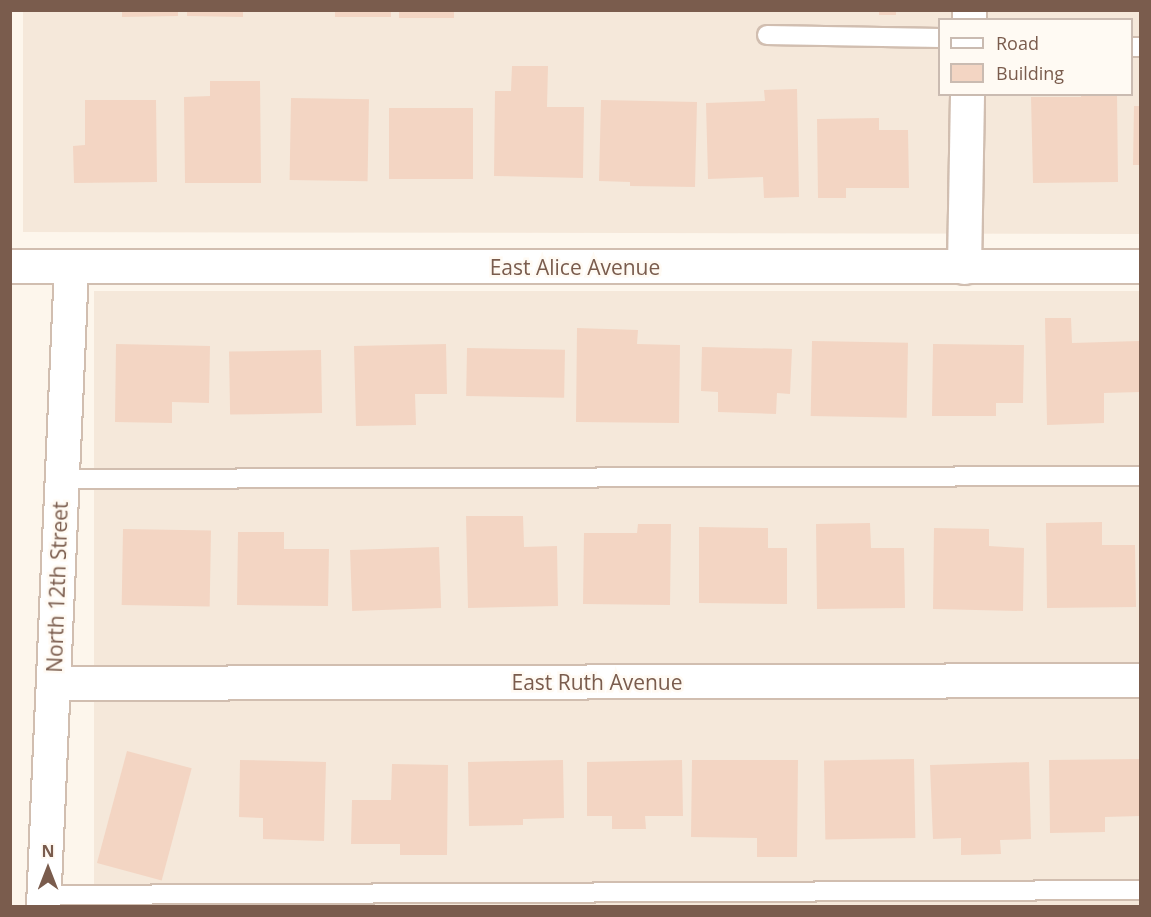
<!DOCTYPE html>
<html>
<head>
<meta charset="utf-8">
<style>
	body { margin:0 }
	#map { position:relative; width:1151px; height:917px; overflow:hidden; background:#fdf6ec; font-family:"Open Sans",sans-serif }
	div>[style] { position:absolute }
	.residential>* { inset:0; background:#f5e8da; transform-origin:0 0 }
	.building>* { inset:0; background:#f3d5c3; transform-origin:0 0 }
	.roads { filter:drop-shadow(2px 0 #d1beb0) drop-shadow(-2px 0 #d1beb0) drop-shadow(0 2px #d1beb0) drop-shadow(0 -2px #d1beb0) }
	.lane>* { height:18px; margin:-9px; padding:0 9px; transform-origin:9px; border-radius:9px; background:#fff }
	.street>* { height:33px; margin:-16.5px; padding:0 16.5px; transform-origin:16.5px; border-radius:16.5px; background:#fff }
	span { translate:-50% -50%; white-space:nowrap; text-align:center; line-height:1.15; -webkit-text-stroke:5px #fffaf3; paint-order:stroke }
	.street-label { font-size:21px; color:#7a5c4d }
	.frame { position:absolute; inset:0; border:12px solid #7a5c4d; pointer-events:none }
	.legend { position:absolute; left:938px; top:18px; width:195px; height:78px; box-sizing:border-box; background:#fffaf3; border:2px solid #cabbb1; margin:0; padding:8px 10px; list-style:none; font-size:18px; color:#7a5c4d }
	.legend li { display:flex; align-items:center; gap:12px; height:30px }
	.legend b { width:30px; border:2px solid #cabbb1 }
	.north { position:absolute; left:18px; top:839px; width:60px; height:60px; -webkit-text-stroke:4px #fffaf3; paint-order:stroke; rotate:0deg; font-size:16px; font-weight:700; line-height:24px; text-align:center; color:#7a5c4d }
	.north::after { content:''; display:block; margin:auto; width:21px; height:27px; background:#7a5c4d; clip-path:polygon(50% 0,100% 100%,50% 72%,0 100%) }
</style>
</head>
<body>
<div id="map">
	<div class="residential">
		<div style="clip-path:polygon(evenodd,23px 11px,1140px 11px,1140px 234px,23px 232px,23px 11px,940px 20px,1132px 20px,1132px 94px,940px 94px,940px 20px)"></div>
		<div style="left:1140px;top:291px;width:615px;height:1046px;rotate:90deg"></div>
	</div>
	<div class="building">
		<div style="clip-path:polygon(122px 10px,178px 10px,178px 16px,122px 17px)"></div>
		<div style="clip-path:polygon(187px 10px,243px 10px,243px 17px,187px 16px)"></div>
		<div style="left:335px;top:10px;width:56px;height:7px"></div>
		<div style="left:399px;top:10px;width:55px;height:8px"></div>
		<div style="left:879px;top:10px;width:17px;height:5px"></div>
		<div style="clip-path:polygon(512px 66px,548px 66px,547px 107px,584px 107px,583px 178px,494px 176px,495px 91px,511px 91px)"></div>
		<div style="clip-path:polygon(210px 81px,260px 81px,261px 183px,185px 183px,184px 97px,210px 96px)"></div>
		<div style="clip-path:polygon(797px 89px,799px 197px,764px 198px,763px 177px,708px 179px,706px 103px,765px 101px,764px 90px)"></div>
		<div style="clip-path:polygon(1081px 94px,1117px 94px,1118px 182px,1033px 183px,1031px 97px,1081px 97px)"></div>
		<div style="left:291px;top:98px;width:78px;height:82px;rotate:1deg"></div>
		<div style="clip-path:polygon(85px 100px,156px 100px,157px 182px,74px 183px,73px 146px,85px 145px)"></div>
		<div style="clip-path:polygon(601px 100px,697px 102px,695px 187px,630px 186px,630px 182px,599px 181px)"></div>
		<div style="clip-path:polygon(1134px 106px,1140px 106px,1140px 165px,1133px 165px)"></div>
		<div style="left:389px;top:108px;width:84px;height:71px"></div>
		<div style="clip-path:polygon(879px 118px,879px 130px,908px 130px,909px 188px,846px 188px,846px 198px,818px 198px,817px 119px)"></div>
		<div style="clip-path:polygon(1045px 318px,1071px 318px,1072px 343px,1139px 341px,1140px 392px,1104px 393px,1104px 423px,1047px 425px)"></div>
		<div style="clip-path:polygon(577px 328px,638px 330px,637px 344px,680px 345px,679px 423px,576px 422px)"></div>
		<div style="left:812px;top:341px;width:96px;height:75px;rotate:1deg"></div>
		<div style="clip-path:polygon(116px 344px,210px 346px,209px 403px,172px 402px,172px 423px,115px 422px)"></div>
		<div style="clip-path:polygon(446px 344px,447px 394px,415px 394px,416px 425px,356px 426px,354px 346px)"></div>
		<div style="clip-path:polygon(933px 344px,1024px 345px,1023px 403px,996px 403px,996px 416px,932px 416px)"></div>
		<div style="clip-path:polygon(702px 347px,792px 349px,790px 394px,777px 393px,776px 414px,718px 412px,718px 392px,701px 391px)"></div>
		<div style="left:467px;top:348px;width:98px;height:48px;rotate:1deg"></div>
		<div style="left:321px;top:350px;width:63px;height:92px;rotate:89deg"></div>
		<div style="clip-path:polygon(466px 516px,523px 516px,524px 547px,557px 546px,558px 606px,468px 608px)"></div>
		<div style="clip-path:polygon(1102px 522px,1102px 545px,1135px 545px,1136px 607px,1047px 608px,1046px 523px)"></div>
		<div style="clip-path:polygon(870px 523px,871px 548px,904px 548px,905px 608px,817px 609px,816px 524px)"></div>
		<div style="clip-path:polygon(638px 524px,671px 524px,670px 605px,583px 604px,584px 533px,637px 533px)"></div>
		<div style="clip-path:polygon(699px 527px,768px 528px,768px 548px,787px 548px,787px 604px,699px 603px)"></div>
		<div style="clip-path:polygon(934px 528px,989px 529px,989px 546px,1024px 548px,1023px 611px,933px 609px)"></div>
		<div style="left:123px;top:529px;width:88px;height:76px;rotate:1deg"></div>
		<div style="clip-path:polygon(238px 532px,284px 532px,284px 549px,329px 549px,328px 606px,237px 605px)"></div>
		<div style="left:439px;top:547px;width:61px;height:89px;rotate:88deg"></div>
		<div style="left:127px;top:751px;width:67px;height:116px;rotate:15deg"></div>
		<div style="left:914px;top:759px;width:79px;height:90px;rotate:89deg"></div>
		<div style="clip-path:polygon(1140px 759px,1140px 816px,1105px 817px,1105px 832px,1050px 833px,1049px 760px)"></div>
		<div style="clip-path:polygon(240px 760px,326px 762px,324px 841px,263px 839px,263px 818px,239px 817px)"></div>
		<div style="clip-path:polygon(563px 760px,564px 818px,523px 819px,523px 825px,469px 826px,468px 762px)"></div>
		<div style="clip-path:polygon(682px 760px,683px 816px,645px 816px,646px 829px,612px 829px,612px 816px,587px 816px,587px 762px)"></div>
		<div style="clip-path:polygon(692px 760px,798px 760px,797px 857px,757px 857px,757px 838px,691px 837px)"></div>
		<div style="clip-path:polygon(1029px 762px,1031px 839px,1000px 840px,1001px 854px,961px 855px,961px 838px,933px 839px,930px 765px)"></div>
		<div style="clip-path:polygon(392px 764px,448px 765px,447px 855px,400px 855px,400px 844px,351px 844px,352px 800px,391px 800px)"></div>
	</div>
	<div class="roads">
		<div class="lane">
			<div style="left:767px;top:35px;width:173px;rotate:1deg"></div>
			<div style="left:1132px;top:47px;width:8px"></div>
			<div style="left:61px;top:479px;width:1079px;rotate:-0.16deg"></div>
			<div style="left:44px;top:895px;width:1096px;rotate:-0.26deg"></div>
		</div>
		<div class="street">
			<div style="left:969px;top:20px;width:10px;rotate:-90deg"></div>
			<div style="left:10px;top:266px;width:1130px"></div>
			<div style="left:964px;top:267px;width:173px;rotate:-89deg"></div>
			<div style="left:53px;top:683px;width:1087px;rotate:-0.16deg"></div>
			<div style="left:43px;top:906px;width:639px;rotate:-87.49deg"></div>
		</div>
	</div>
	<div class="street-label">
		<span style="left:575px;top:267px">East Alice Avenue</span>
		<span style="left:57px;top:587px;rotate:-88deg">North 12th Street</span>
		<span style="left:597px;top:682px">East Ruth Avenue</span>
	</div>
	<div class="frame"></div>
	<ul class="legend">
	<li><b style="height:8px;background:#fff"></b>Road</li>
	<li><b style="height:16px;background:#f3d5c3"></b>Building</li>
	</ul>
	<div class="north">N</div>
</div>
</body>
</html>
